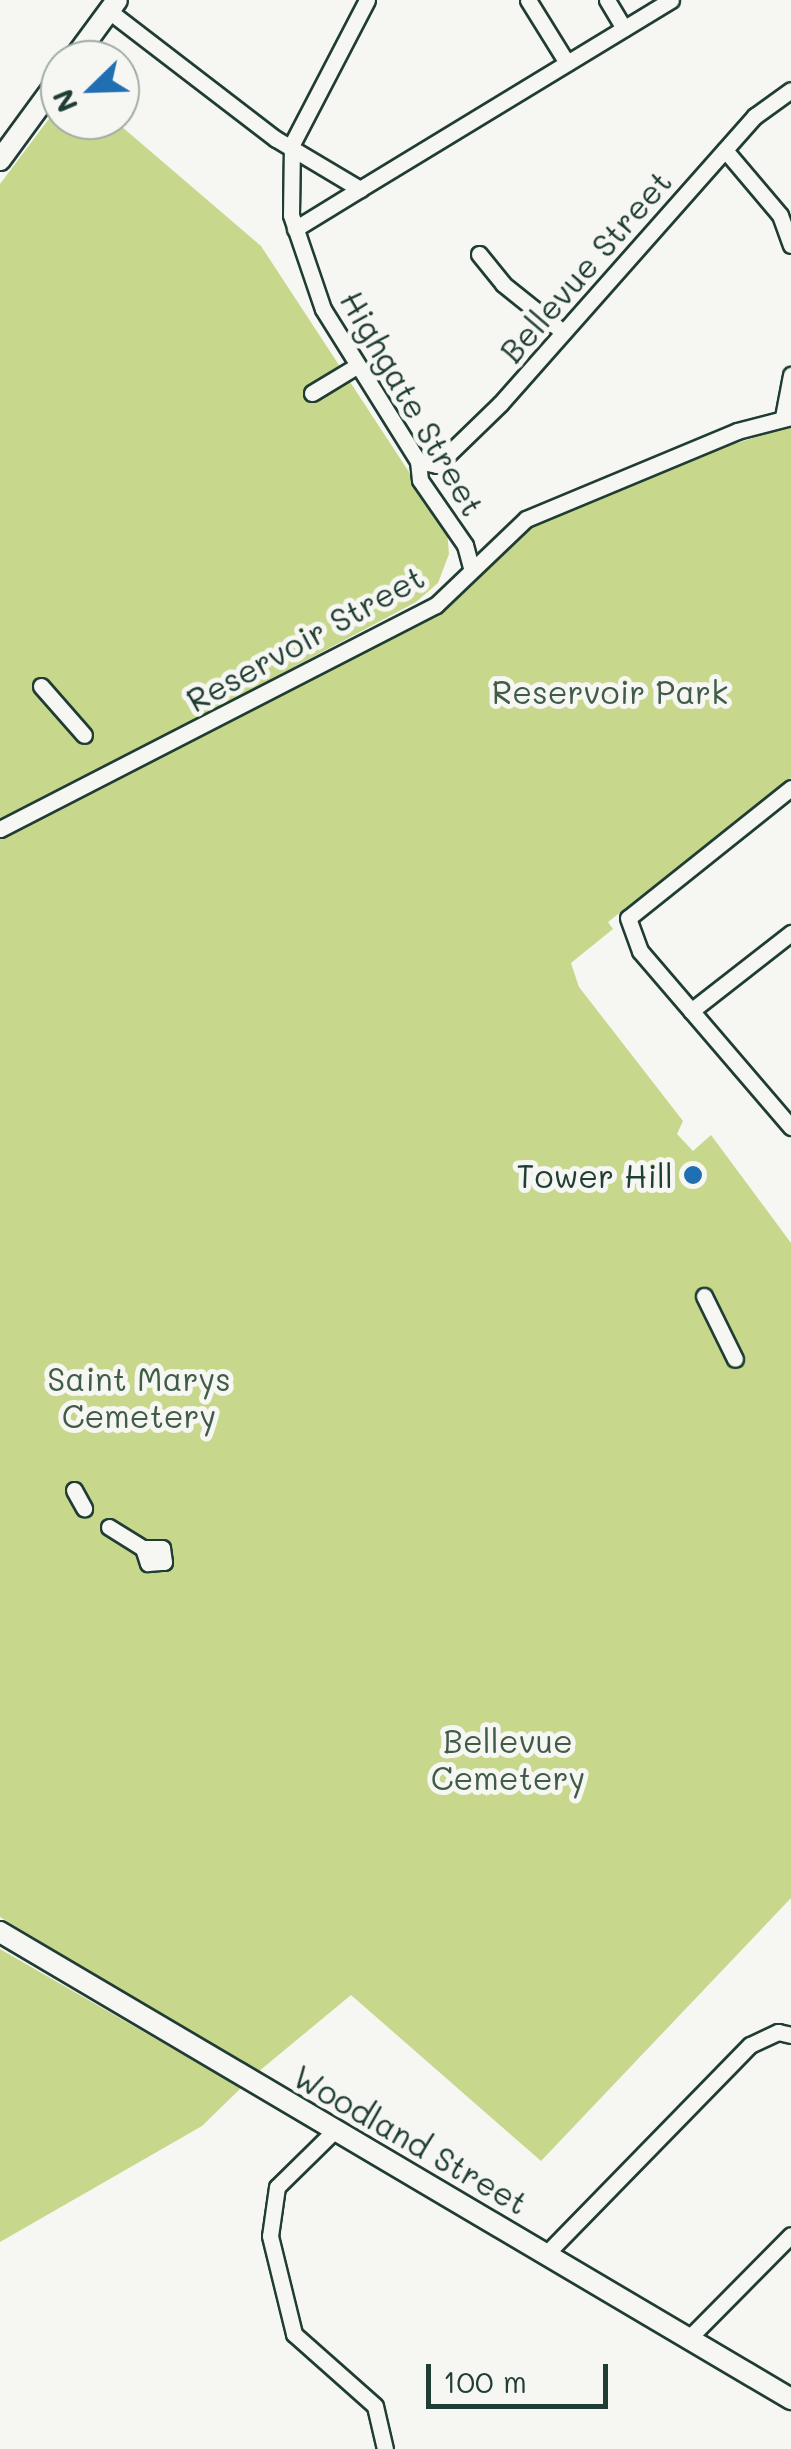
<!DOCTYPE html>
<html>
<head>
<meta charset="utf-8">
<style>
	body { margin:0 }
	#map { position:relative; width:791px; height:2449px; overflow:hidden; background:#f6f6f2; font-family:Mali,sans-serif }
	div>[style] { position:absolute }
	.green>* { inset:0; background:#c7d88c }
	.roads { filter:drop-shadow(2px 0 #1f3d34) drop-shadow(-2px 0 #1f3d34) drop-shadow(0 2px #1f3d34) drop-shadow(0 -2px #1f3d34) }
	.minor>* { height:15px; margin:-7.5px; padding:0 7.5px; transform-origin:7.5px; border-radius:7.5px; background:#f6f6f2 }
	.major>* { height:20px; margin:-10px; padding:0 10px; transform-origin:10px; border-radius:10px; background:#f6f6f2 }
	.dots>* { width:28px; height:28px; translate:-50% -50%; box-sizing:border-box; border:5px solid #f6f6f2; border-radius:50% }
	span { translate:-50% -50%; white-space:nowrap; text-align:center; line-height:1.15; -webkit-text-stroke:10px #f6f6f2; paint-order:stroke }
	.street-label { font-size:32px; color:#1f3d34 }
	.park-label { font-size:32px; color:#415c46 }
	.poi-label { font-size:32px; color:#1f3d34 }
	.right { translate:-100% -50%; text-align:right }
	.north { position:absolute; left:40px; top:40px; width:100px; height:100px; box-sizing:border-box; background:#f6f6f2; border:2px solid #a0aca6; border-radius:50%; rotate:247deg; font-size:28px; font-weight:700; line-height:40px; text-align:center; color:#1f3d34 }
	.north::after { content:''; display:block; margin:auto; width:35px; height:45px; background:#1f6fb2; clip-path:polygon(50% 0,100% 100%,50% 72%,0 100%) }
	.scale { position:absolute; left:426px; top:2364px; width:182px; height:45px; box-sizing:border-box; border:5px solid #1f3d34; border-top:0; padding-left:12px; font-size:30px; line-height:35px; white-space:nowrap; color:#1f3d34; -webkit-text-stroke:8px #f6f6f2; paint-order:stroke }
</style>
</head>
<body>
<div id="map">
	<div class="green">
		<div style="clip-path:polygon(60px 104px,60px 120px,114px 120px,261px 246px,447px 530px,449px 554px,438px 583px,416px 602px,200px 717px,211px 731px,430px 615px,520px 530px,708px 452px,791px 426px,791px 778px,608px 922px,613px 929px,571px 963px,579px 987px,683px 1121px,677px 1134px,693px 1151px,711px 1135px,791px 1243px,791px 1898px,541px 2161px,351px 1995px,258px 2072px,0 1917px,0 184px)"></div>
		<div style="clip-path:polygon(0 1949px,241px 2088px,202px 2126px,0 2242px)"></div>
	</div>
	<div class="roads">
		<div class="minor">
			<div style="left:367px;top:0;width:162px;rotate:117.5deg"></div>
			<div style="left:292px;top:144px;width:71px;rotate:90.8deg"></div>
			<div style="left:291px;top:215px;width:99px;rotate:71.2deg"></div>
			<div style="left:323px;top:309px;width:179px;rotate:58deg"></div>
			<div style="left:418px;top:461px;width:19px;rotate:84deg"></div>
			<div style="left:420px;top:480px;width:79px;rotate:55.3deg"></div>
			<div style="left:465px;top:545px;width:24px;rotate:75deg"></div>
			<div style="left:528px;top:0;width:74px;rotate:58.2deg"></div>
			<div style="left:607px;top:0;width:33px;rotate:59deg"></div>
			<div style="left:109px;top:11px;width:210px;rotate:37.5deg"></div>
			<div style="left:276px;top:139px;width:98px;rotate:30.8deg"></div>
			<div style="left:360px;top:189px;width:364px;rotate:-31.3deg"></div>
			<div style="left:725px;top:150px;width:85px;rotate:49.8deg"></div>
			<div style="left:780px;top:215px;width:32px;rotate:70deg"></div>
			<div style="left:295px;top:229px;width:76px;rotate:-31.6deg"></div>
			<div style="left:479px;top:254px;width:38px;rotate:51deg"></div>
			<div style="left:503px;top:284px;width:77px;rotate:38.7deg"></div>
			<div style="left:312px;top:393px;width:50px;rotate:-31.2deg"></div>
			<div style="left:783px;top:417px;width:43px;rotate:-79.2deg"></div>
			<div style="left:418px;top:461px;width:19px;rotate:12deg"></div>
			<div style="left:437px;top:465px;width:88px;rotate:-44.1deg"></div>
			<div style="left:500px;top:404px;width:385px;rotate:-48.5deg"></div>
			<div style="left:755px;top:116px;width:44px;rotate:-35.8deg"></div>
			<div style="left:41px;top:686px;width:65px;rotate:48.7deg"></div>
			<div style="left:791px;top:788px;width:208px;rotate:141.4deg"></div>
			<div style="left:628px;top:918px;width:35px;rotate:70deg"></div>
			<div style="left:640px;top:951px;width:232px;rotate:49.4deg"></div>
			<div style="left:0;top:829px;width:490px;rotate:-27.2deg"></div>
			<div style="left:436px;top:605px;width:124px;rotate:-43.7deg"></div>
			<div style="left:526px;top:519px;width:229px;rotate:-22.6deg"></div>
			<div style="left:737px;top:431px;width:56px;rotate:-14.5deg"></div>
			<div style="left:691px;top:1011px;width:127px;rotate:-38deg"></div>
			<div style="left:704px;top:1296px;width:70px;rotate:63.8deg"></div>
			<div style="left:74px;top:1490px;width:21px;rotate:61deg"></div>
			<div style="left:109px;top:1527px;width:40px;rotate:32deg"></div>
			<div style="left:143px;top:1548px;width:16px;rotate:72deg"></div>
			<div style="left:148px;top:1563px;width:16px;rotate:-4deg"></div>
			<div style="left:164px;top:1562px;width:14px;rotate:-98deg"></div>
			<div style="left:162px;top:1548px;width:19px;rotate:180deg"></div>
			<div style="left:335px;top:2130px;width:81px;rotate:135.5deg"></div>
			<div style="left:277px;top:2187px;width:49px;rotate:98.1deg"></div>
			<div style="left:270px;top:2236px;width:101px;rotate:76.2deg"></div>
			<div style="left:294px;top:2334px;width:108px;rotate:41.6deg"></div>
			<div style="left:375px;top:2406px;width:44px;rotate:76.9deg"></div>
			<div style="left:546px;top:2254px;width:292px;rotate:-45.7deg"></div>
			<div style="left:750px;top:2045px;width:31px;rotate:-25deg"></div>
			<div style="left:778px;top:2032px;width:13px;rotate:13deg"></div>
			<div style="left:688px;top:2339px;width:146px;rotate:-45.3deg"></div>
		</div>
		<div class="major">
			<div style="left:73px;top:60px;width:74px;rotate:-53.7deg"></div>
			<div style="left:0;top:160px;width:102px;rotate:-53.8deg"></div>
			<div style="left:0;top:1932px;width:919px;rotate:30.56deg"></div>
		</div>
	</div>
	<div class="dots">
		<div style="left:693px;top:1175px;background:#1f6fb2"></div>
	</div>
	<div class="street-label">
		<span style="left:585px;top:266px;rotate:-49deg">Bellevue Street</span>
		<span style="left:413px;top:403px;rotate:60deg">Highgate Street</span>
		<span style="left:305px;top:638px;rotate:-29deg">Reservoir Street</span>
		<span style="left:411px;top:2139px;rotate:30deg">Woodland Street</span>
	</div>
	<div class="park-label">
		<span style="left:610px;top:691px">Reservoir Park</span>
		<span style="left:139px;top:1397px">Saint Marys<br>Cemetery</span>
		<span style="left:508px;top:1759px">Bellevue<br>Cemetery</span>
	</div>
	<div class="poi-label">
		<span class="right" style="left:673px;top:1175px">Tower Hill</span>
	</div>
	<div class="north">N</div>
	<div class="scale">100 m</div>
</div>
</body>
</html>
